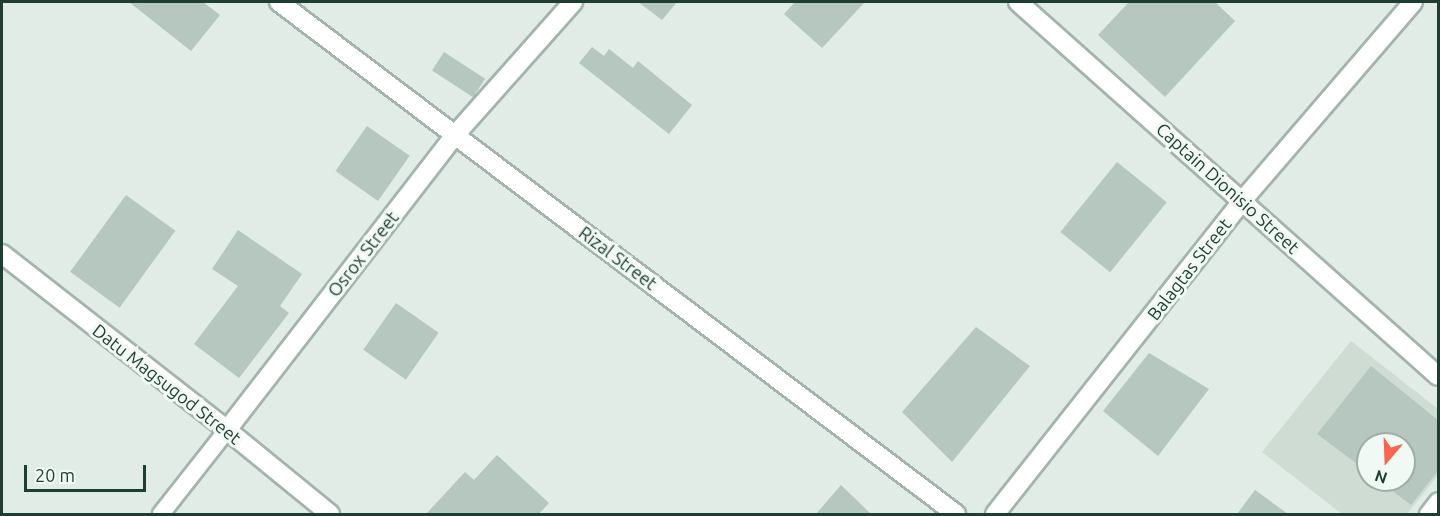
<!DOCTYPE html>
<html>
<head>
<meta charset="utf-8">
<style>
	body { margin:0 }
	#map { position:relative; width:1440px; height:516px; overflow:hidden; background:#e0ece5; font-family:Ubuntu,sans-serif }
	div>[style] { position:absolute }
	.built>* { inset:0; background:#cedcd4 }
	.building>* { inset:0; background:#b5c7be; transform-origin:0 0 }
	.roads { filter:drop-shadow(2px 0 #a2b4ac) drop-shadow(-2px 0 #a2b4ac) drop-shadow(0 2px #a2b4ac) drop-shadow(0 -2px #a2b4ac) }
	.lane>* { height:16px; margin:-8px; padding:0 8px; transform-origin:8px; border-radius:8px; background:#fff }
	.street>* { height:18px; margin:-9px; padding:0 9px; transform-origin:9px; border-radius:9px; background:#fff }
	.secondary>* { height:18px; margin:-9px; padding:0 9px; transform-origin:9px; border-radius:9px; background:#fff }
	span { translate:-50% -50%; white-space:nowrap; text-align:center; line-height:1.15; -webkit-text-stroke:6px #f1f9f4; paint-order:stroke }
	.street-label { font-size:18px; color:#1f3e32 }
	.frame { position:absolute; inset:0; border:3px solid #1f3e32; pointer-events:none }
	.north { position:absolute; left:1356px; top:432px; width:60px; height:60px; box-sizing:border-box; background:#f1f9f4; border:2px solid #9daea6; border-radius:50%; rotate:199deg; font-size:16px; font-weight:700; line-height:24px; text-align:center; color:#1f3e32 }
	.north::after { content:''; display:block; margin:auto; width:21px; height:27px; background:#fe644d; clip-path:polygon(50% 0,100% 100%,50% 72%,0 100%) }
	.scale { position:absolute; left:24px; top:465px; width:122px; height:27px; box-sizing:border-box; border:3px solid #1f3e32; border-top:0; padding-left:8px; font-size:18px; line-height:21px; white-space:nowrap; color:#1f3e32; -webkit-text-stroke:4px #f1f9f4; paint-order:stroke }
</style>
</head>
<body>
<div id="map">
	<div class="built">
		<div style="clip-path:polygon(evenodd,1351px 341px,1438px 409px,1438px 475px,1407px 514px,1342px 514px,1262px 452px,1351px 341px,1368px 444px,1404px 444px,1404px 480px,1368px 480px,1368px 444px)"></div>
	</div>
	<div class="building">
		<div style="clip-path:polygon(129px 2px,203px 2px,220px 15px,191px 51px)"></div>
		<div style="clip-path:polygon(638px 2px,677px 2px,662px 20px)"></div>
		<div style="clip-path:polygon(795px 2px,865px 2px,822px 48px,784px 14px)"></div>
		<div style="clip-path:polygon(1129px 2px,1215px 2px,1235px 21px,1165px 97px,1098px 35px)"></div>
		<div style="clip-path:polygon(592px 47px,604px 56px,609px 49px,633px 68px,638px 61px,692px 105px,669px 134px,579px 63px)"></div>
		<div style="left:444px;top:52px;width:49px;height:22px;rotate:33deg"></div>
		<div style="left:367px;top:126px;width:52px;height:55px;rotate:35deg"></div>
		<div style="left:1117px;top:162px;width:64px;height:90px;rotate:39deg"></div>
		<div style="left:126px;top:195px;width:61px;height:95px;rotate:36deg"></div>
		<div style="clip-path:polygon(238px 230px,302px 274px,280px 306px,289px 313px,239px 378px,194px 344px,238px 286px,212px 269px)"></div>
		<div style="left:396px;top:303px;width:52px;height:57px;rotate:35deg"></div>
		<div style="clip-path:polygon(976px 327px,1030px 366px,952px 462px,902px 412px)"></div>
		<div style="clip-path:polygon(1149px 353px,1209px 389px,1158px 456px,1103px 411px)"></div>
		<div style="clip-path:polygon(1371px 366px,1438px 420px,1438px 471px,1411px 505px,1378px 480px,1404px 480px,1404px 444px,1368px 444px,1368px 472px,1317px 434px)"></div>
		<div style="clip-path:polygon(497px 455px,549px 503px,539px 514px,426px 514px,465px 472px,474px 480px)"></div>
		<div style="clip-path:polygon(841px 485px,871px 514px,816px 514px)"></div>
		<div style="clip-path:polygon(1255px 490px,1288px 514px,1237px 514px)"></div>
	</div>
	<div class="roads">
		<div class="lane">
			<div style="left:161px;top:514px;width:107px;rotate:-51.8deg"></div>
			<div style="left:1428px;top:514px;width:16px;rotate:-52deg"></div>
		</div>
		<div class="street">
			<div style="left:279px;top:2px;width:849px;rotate:37.1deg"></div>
			<div style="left:227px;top:430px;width:133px;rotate:39.2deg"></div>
			<div style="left:995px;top:514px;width:399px;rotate:-51.7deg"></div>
			<div style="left:1242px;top:201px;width:262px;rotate:-49.3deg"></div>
		</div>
		<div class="secondary">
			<div style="left:1018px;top:2px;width:562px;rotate:41.68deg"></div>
			<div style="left:2px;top:254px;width:286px;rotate:38deg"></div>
			<div style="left:227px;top:430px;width:373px;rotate:-52.3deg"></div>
			<div style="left:455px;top:135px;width:178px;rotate:-48.4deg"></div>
		</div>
	</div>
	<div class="street-label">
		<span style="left:1228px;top:188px;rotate:42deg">Captain Dionisio Street</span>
		<span style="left:363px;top:254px;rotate:-52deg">Osrox Street</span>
		<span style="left:618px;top:258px;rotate:37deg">Rizal Street</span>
		<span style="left:1189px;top:269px;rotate:-52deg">Balagtas Street</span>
		<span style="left:167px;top:384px;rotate:38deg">Datu Magsugod Street</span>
	</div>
	<div class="frame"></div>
	<div class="north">N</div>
	<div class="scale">20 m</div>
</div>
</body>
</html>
